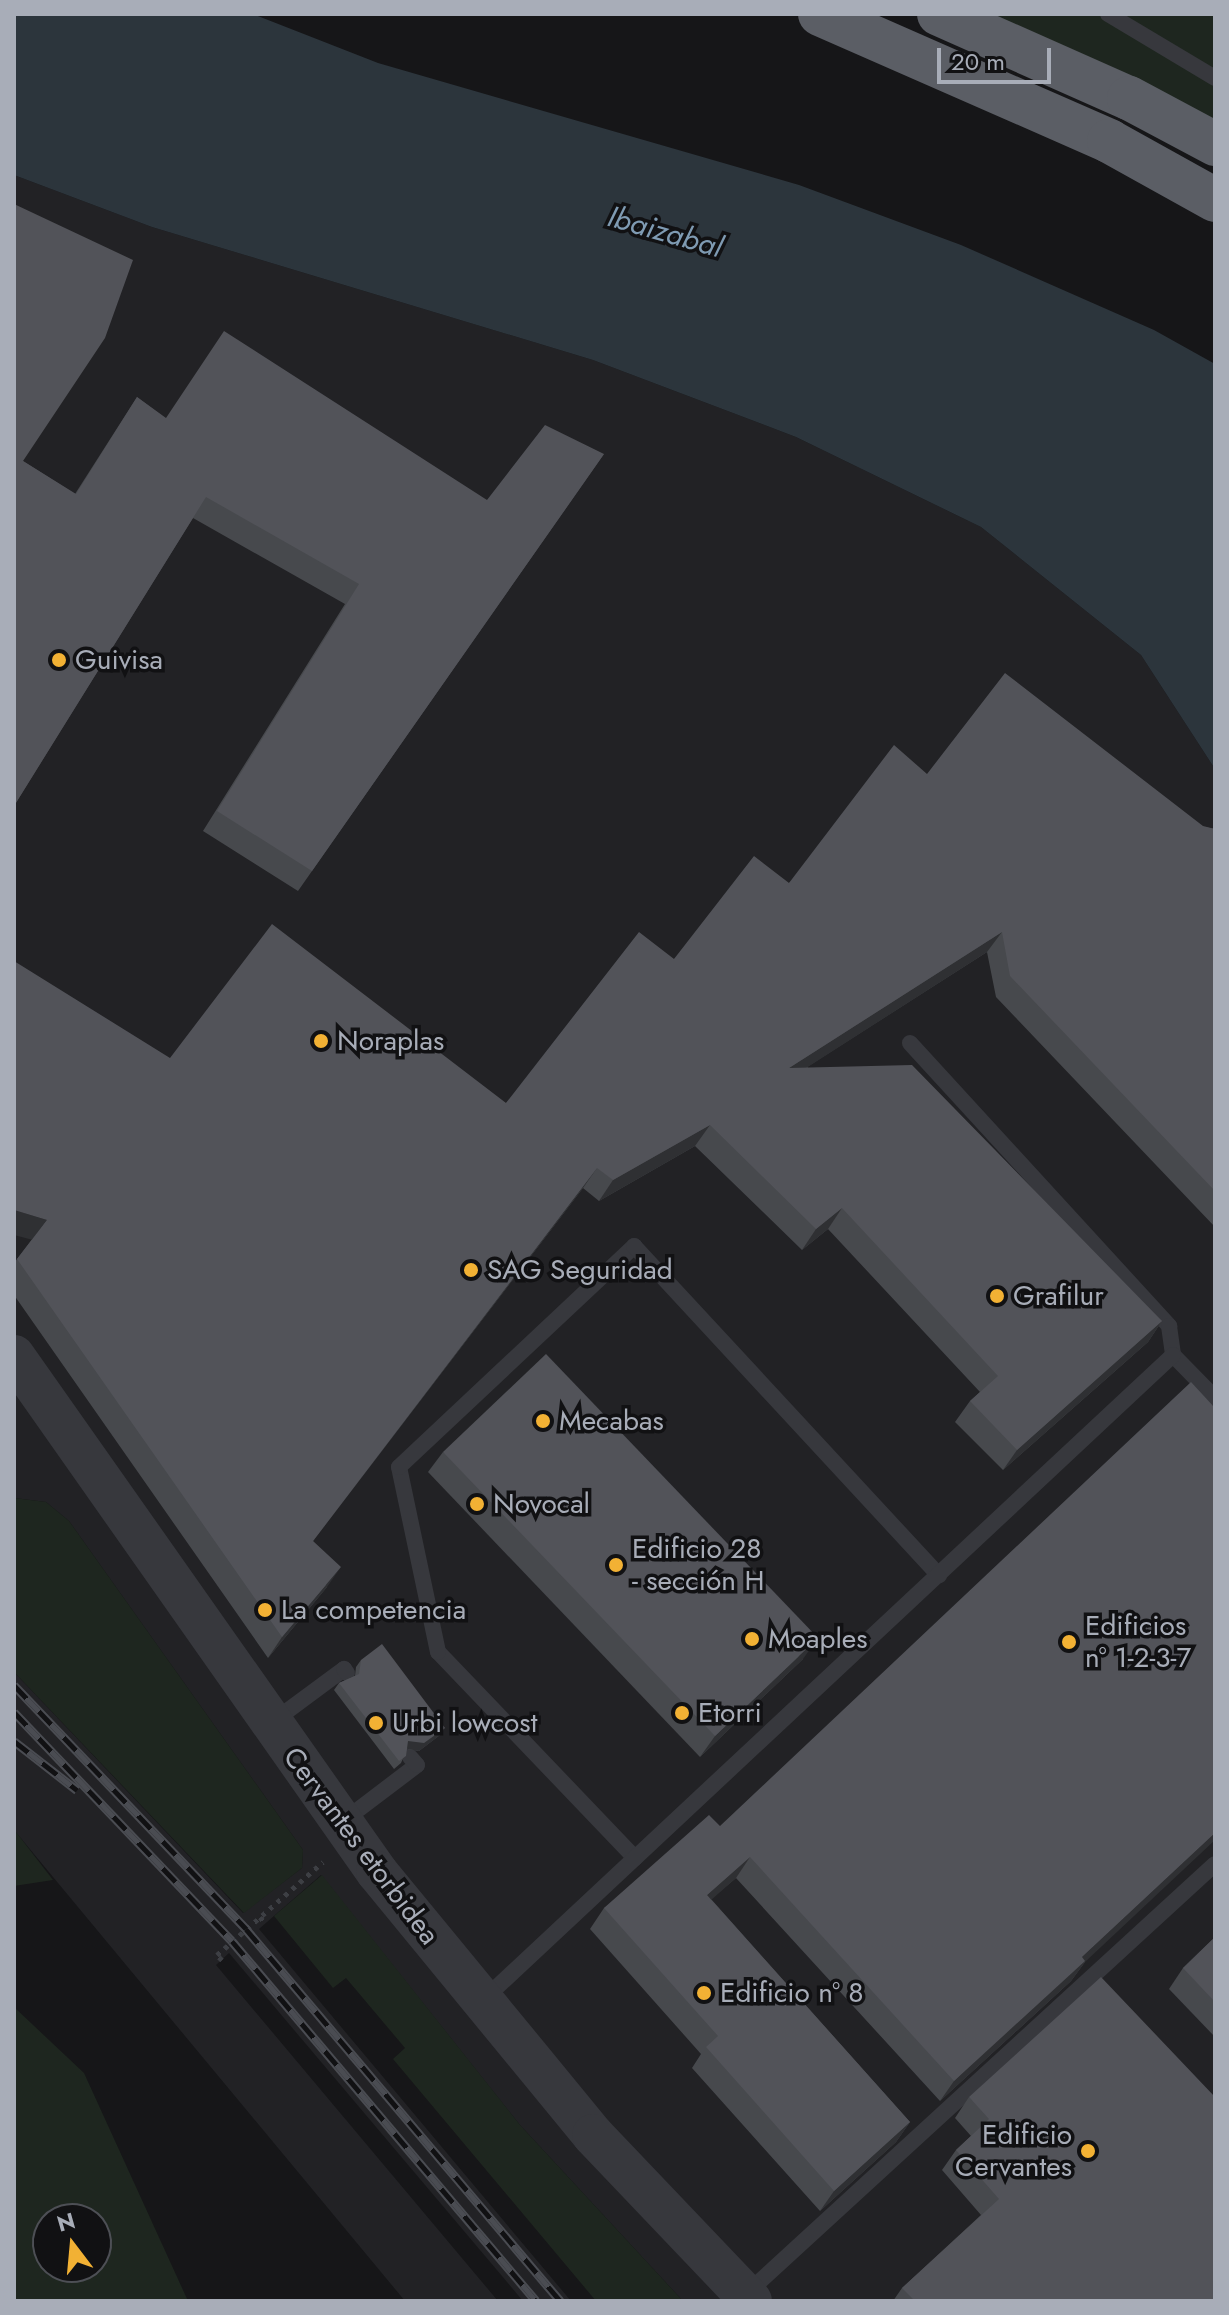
<!DOCTYPE html>
<html>
<head>
<meta charset="utf-8">
<style>
	body { margin:0 }
	#map { position:relative; width:1229px; height:2315px; overflow:hidden; background:#161618; font-family:Jost,sans-serif }
	div>[style] { position:absolute }
	[style*='--x'] { left:calc(var(--x)*1px); top:calc(var(--y)*1px); width:calc(var(--w)*1px); rotate:calc(var(--a)*1deg) }
	.built>* { inset:0; background:#222225 }
	.green>* { inset:0; background:#1e261f }
	.water>* { inset:0; background:#2c353c }
	.path>* { height:5px; margin-top:-2.5px; transform-origin:0; background:repeating-linear-gradient(90deg,#3d3f44 0 4px,transparent 0 10px) }
	.service>* { height:16px; margin:-8px; padding:0 8px; transform-origin:8px; border-radius:8px; background:#37383d }
	.tertiary>* { height:42px; margin:-21px; padding:0 21px; transform-origin:21px; border-radius:21px; background:#37383d }
	.trunk>* { height:44px; margin:-22px; padding:0 22px; transform-origin:22px; border-radius:22px; background:#5b5e65 }
	.rail>* { height:9px; margin-top:-4.5px; transform-origin:0; background:repeating-linear-gradient(90deg,#111113 0 18px,#4a4c52 0 36px); box-sizing:border-box; border-block:2px solid #4a4c52 }
	.wall>* { inset:0; background:#47494d }
	.shaded-wall>* { inset:0; background:#2f3033 }
	.building>* { inset:0; background:#525359 }
	.dots>* { width:22px; height:22px; translate:-50% -50%; box-sizing:border-box; border:4px solid #111113; border-radius:50% }
	span { translate:-50% -50%; white-space:nowrap; text-align:center; line-height:1.15; -webkit-text-stroke:7px #111113; paint-order:stroke }
	.poi-label { font-size:28px; color:#a8adb8 }
	.left { translate:0 -50%; text-align:left }
	.right { translate:-100% -50%; text-align:right }
	.street-label { font-size:28px; color:#a8adb8 }
	.water-label { font-size:30px; color:#7f9bb3; font-style:italic }
	.frame { position:absolute; inset:0; border:16px solid #a8adb8; pointer-events:none }
	.north { position:absolute; left:32px; top:2203px; width:80px; height:80px; box-sizing:border-box; background:#111113; border:2px solid #4d4f55; border-radius:50%; rotate:344deg; font-size:22px; font-weight:700; line-height:32px; text-align:center; color:#a8adb8 }
	.north::after { content:''; display:block; margin:auto; width:28px; height:36px; background:#f2b134; clip-path:polygon(50% 0,100% 100%,50% 72%,0 100%) }
	.scale { position:absolute; left:937px; top:48px; width:114px; height:36px; box-sizing:border-box; border:4px solid #a8adb8; border-top:0; padding-left:10px; font-size:24px; line-height:28px; white-space:nowrap; color:#a8adb8; -webkit-text-stroke:6px #111113; paint-order:stroke }
</style>
</head>
<body>
<div id="map">
	<div class="built">
		<div style="clip-path:polygon(14px 175px,152px 227px,593px 360px,796px 437px,981px 527px,1141px 655px,1215px 769px,1215px 2301px,683px 2301px,520px 2125px,321px 1875px,259px 1929px,571px 2301px,523px 2301px,229px 1953px,216px 1965px,498px 2301px,405px 2301px,14px 1830px,14px 1672px,243px 1913px,302px 1868px,303px 1850px,69px 1521px,46px 1502px,14px 1498px)"></div>
	</div>
	<div class="green">
		<div style="clip-path:polygon(981px 14px,1215px 14px,1215px 125px)"></div>
		<div style="clip-path:polygon(14px 1498px,46px 1502px,69px 1521px,303px 1850px,302px 1868px,244px 1913px,14px 1672px)"></div>
		<div style="clip-path:polygon(14px 1830px,16px 1832px,53px 1880px,14px 1886px)"></div>
		<div style="clip-path:polygon(322px 1875px,520px 2125px,683px 2301px,596px 2301px,393px 2059px,405px 2048px,346px 1978px,333px 1988px,274px 1916px)"></div>
		<div style="clip-path:polygon(evenodd,14px 2007px,84px 2073px,188px 2301px,14px 2301px,14px 2007px,96px 2219px,96px 2267px,48px 2267px,48px 2219px,96px 2219px)"></div>
	</div>
	<div class="water">
		<div style="clip-path:polygon(14px 14px,253px 14px,378px 63px,799px 185px,961px 245px,1154px 330px,1215px 364px,1215px 769px,1141px 655px,981px 527px,796px 437px,593px 360px,152px 227px,14px 175px)"></div>
	</div>
	<div class="path">
		<div style="--x:260;--y:1917;--w:8;--a:50"></div>
		<div style="--x:222;--y:1960;--w:7;--a:-135"></div>
		<div style="--x:217;--y:1955;--w:141;--a:-41.3"></div>
	</div>
	<div class="service">
		<div style="--x:1108;--y:14;--w:125;--a:30.9"></div>
		<div style="--x:910;--y:1043;--w:384;--a:47.5"></div>
		<div style="--x:1169;--y:1326;--w:29;--a:82"></div>
		<div style="--x:1173;--y:1355;--w:60;--a:45.7"></div>
		<div style="--x:271;--y:1723;--w:91;--a:-36.5"></div>
		<div style="--x:344;--y:1669;--w:5;--a:53"></div>
		<div style="--x:342;--y:1822;--w:94;--a:-37.2"></div>
		<div style="--x:417;--y:1765;--w:11;--a:-131"></div>
		<div style="--x:635;--y:1858;--w:285;--a:-133.7"></div>
		<div style="--x:438;--y:1652;--w:189;--a:-101.9"></div>
		<div style="--x:399;--y:1467;--w:323;--a:-43.2"></div>
		<div style="--x:634;--y:1246;--w:449;--a:47.2"></div>
		<div style="--x:482;--y:2001;--w:946;--a:-43.07"></div>
		<div style="--x:746;--y:2294;--w:636;--a:-42.52"></div>
	</div>
	<div class="tertiary">
		<div style="--x:14;--y:1356;--w:631;--a:54.87"></div>
		<div style="--x:377;--y:1872;--w:340;--a:50.6"></div>
		<div style="--x:593;--y:2135;--w:229;--a:46.4"></div>
	</div>
	<div class="trunk">
		<div style="--x:820;--y:14;--w:316;--a:23.7"></div>
		<div style="--x:1109;--y:141;--w:121;--a:29.1"></div>
		<div style="--x:939;--y:14;--w:208;--a:23.9"></div>
		<div style="--x:1129;--y:98;--w:98;--a:28.1"></div>
	</div>
	<div class="rail">
		<div style="--x:14;--y:1685;--w:337;--a:46.4"></div>
		<div style="--x:246;--y:1929;--w:487;--a:49.8"></div>
		<div style="--x:14;--y:1712;--w:316;--a:46.4"></div>
		<div style="--x:232;--y:1941;--w:471;--a:49.8"></div>
		<div style="--x:14;--y:1741;--w:80;--a:37.9"></div>
	</div>
	<div class="wall">
		<div style="clip-path:polygon(137px 397px,165px 418px,487px 500px,604px 454px,298px 891px,203px 831px,345px 604px,193px 518px,14px 806px,23px 461px,75px 494px)"></div>
		<div style="clip-path:polygon(927px 774px,1215px 829px,1215px 1227px,996px 997px,987px 952px,807px 1067px,1162px 1321px,1148px 1342px,1003px 1470px,955px 1422px,970px 1401px,980px 1392px,828px 1229px,802px 1250px,695px 1146px,599px 1201px,583px 1188px,313px 1541px,327px 1587px,268px 1658px,14px 1295px,14px 1263px,170px 1058px,506px 1103px,674px 959px,789px 883px)"></div>
		<div style="clip-path:polygon(443px 1452px,803px 1659px,700px 1757px,428px 1472px)"></div>
		<div style="clip-path:polygon(361px 1660px,440px 1735px,419px 1751px,407px 1749px,401px 1763px,394px 1769px,334px 1690px,339px 1683px,355px 1676px,356px 1667px)"></div>
		<div style="clip-path:polygon(720px 1826px,1085px 1962px,1071px 1981px,940px 2101px,736px 1878px,711px 1899px,910px 2122px,896px 2142px,820px 2211px,692px 2068px,701px 2054px,590px 1929px,604px 1908px)"></div>
		<div style="clip-path:polygon(1215px 1937px,1215px 2037px,1169px 1989px,1183px 1968px)"></div>
		<div style="clip-path:polygon(969px 2097px,1215px 2301px,893px 2301px,902px 2288px,981px 2215px,942px 2170px,956px 2150px,971px 2136px,955px 2118px)"></div>
	</div>
	<div class="shaded-wall">
		<div style="clip-path:polygon(1002px 932px,987px 952px,775px 1088px,789px 1068px)"></div>
		<div style="clip-path:polygon(710px 1125px,695px 1146px,599px 1201px,613px 1180px)"></div>
		<div style="clip-path:polygon(597px 1168px,583px 1188px,298px 1561px,313px 1541px)"></div>
		<div style="clip-path:polygon(842px 1208px,828px 1229px,802px 1250px,816px 1229px)"></div>
		<div style="clip-path:polygon(14px 1210px,47px 1220px,33px 1240px,14px 1235px)"></div>
		<div style="clip-path:polygon(1162px 1321px,1148px 1342px,1003px 1470px,1017px 1450px)"></div>
		<div style="clip-path:polygon(341px 1567px,327px 1587px,268px 1658px,282px 1637px)"></div>
		<div style="clip-path:polygon(818px 1638px,803px 1659px,700px 1757px,715px 1736px)"></div>
		<div style="clip-path:polygon(445px 1728px,440px 1735px,419px 1751px,403px 1748px,408px 1741px)"></div>
		<div style="clip-path:polygon(1215px 1833px,1215px 1840px,1085px 1962px,1071px 1981px,940px 2101px,954px 2081px,1082px 1957px)"></div>
		<div style="clip-path:polygon(750px 1857px,736px 1878px,693px 1916px,707px 1895px)"></div>
		<div style="clip-path:polygon(910px 2122px,896px 2142px,820px 2211px,834px 2191px)"></div>
	</div>
	<div class="building">
		<div style="clip-path:polygon(14px 204px,133px 260px,105px 338px,23px 461px,76px 494px,137px 397px,166px 418px,224px 331px,487px 500px,545px 425px,604px 454px,312px 871px,217px 811px,359px 584px,206px 497px,14px 806px)"></div>
		<div style="clip-path:polygon(1005px 673px,1203px 826px,1215px 829px,1215px 1191px,1010px 976px,1002px 932px,789px 1068px,912px 1065px,1162px 1321px,1017px 1450px,970px 1401px,998px 1376px,842px 1208px,816px 1229px,710px 1125px,613px 1180px,597px 1168px,313px 1541px,341px 1567px,282px 1637px,17px 1259px,47px 1220px,14px 1210px,14px 961px,170px 1058px,272px 924px,506px 1103px,639px 932px,674px 959px,754px 856px,789px 883px,894px 745px,927px 774px)"></div>
		<div style="clip-path:polygon(546px 1354px,818px 1638px,715px 1736px,443px 1452px)"></div>
		<div style="clip-path:polygon(1191px 1382px,1215px 1408px,1215px 1833px,1082px 1957px,1085px 1961px,954px 2081px,750px 1857px,707px 1895px,910px 2122px,834px 2191px,706px 2047px,718px 2036px,604px 1908px,709px 1815px,720px 1826px)"></div>
		<div style="clip-path:polygon(382px 1644px,445px 1728px,424px 1743px,408px 1741px,406px 1756px,399px 1761px,339px 1683px,359px 1674px,361px 1660px)"></div>
		<div style="clip-path:polygon(1215px 1937px,1215px 2002px,1183px 1968px)"></div>
		<div style="clip-path:polygon(1101px 1977px,1215px 2097px,1215px 2301px,915px 2301px,902px 2288px,999px 2199px,956px 2150px,989px 2119px,969px 2097px)"></div>
	</div>
	<div class="dots">
		<div style="left:59px;top:660px;background:#f2b134"></div>
		<div style="left:321px;top:1041px;background:#f2b134"></div>
		<div style="left:471px;top:1270px;background:#f2b134"></div>
		<div style="left:997px;top:1296px;background:#f2b134"></div>
		<div style="left:543px;top:1421px;background:#f2b134"></div>
		<div style="left:477px;top:1504px;background:#f2b134"></div>
		<div style="left:616px;top:1565px;background:#f2b134"></div>
		<div style="left:265px;top:1610px;background:#f2b134"></div>
		<div style="left:752px;top:1639px;background:#f2b134"></div>
		<div style="left:1069px;top:1642px;background:#f2b134"></div>
		<div style="left:682px;top:1713px;background:#f2b134"></div>
		<div style="left:376px;top:1723px;background:#f2b134"></div>
		<div style="left:704px;top:1993px;background:#f2b134"></div>
		<div style="left:1088px;top:2151px;background:#f2b134"></div>
	</div>
	<div class="poi-label">
		<span class="left" style="left:75px;top:660px">Guivisa</span>
		<span class="left" style="left:337px;top:1041px">Noraplas</span>
		<span class="left" style="left:487px;top:1270px">SAG Seguridad</span>
		<span class="left" style="left:1013px;top:1296px">Grafilur</span>
		<span class="left" style="left:559px;top:1421px">Mecabas</span>
		<span class="left" style="left:493px;top:1504px">Novocal</span>
		<span class="left" style="left:632px;top:1565px">Edificio 28<br>- sección H</span>
		<span class="left" style="left:281px;top:1610px">La competencia</span>
		<span class="left" style="left:1085px;top:1642px">Edificios<br>nº 1-2-3-7</span>
		<span class="left" style="left:768px;top:1639px">Moaples</span>
		<span class="left" style="left:698px;top:1713px">Etorri</span>
		<span class="left" style="left:392px;top:1723px">Urbi lowcost</span>
		<span class="left" style="left:720px;top:1993px">Edificio nº 8</span>
		<span class="right" style="left:1072px;top:2151px">Edificio<br>Cervantes</span>
	</div>
	<div class="street-label">
		<span style="left:361px;top:1846px;rotate:53deg">Cervantes etorbidea</span>
	</div>
	<div class="water-label">
		<span style="left:665px;top:232px;rotate:16deg">Ibaizabal</span>
	</div>
	<div class="frame"></div>
	<div class="north">N</div>
	<div class="scale">20 m</div>
</div>
</body>
</html>
